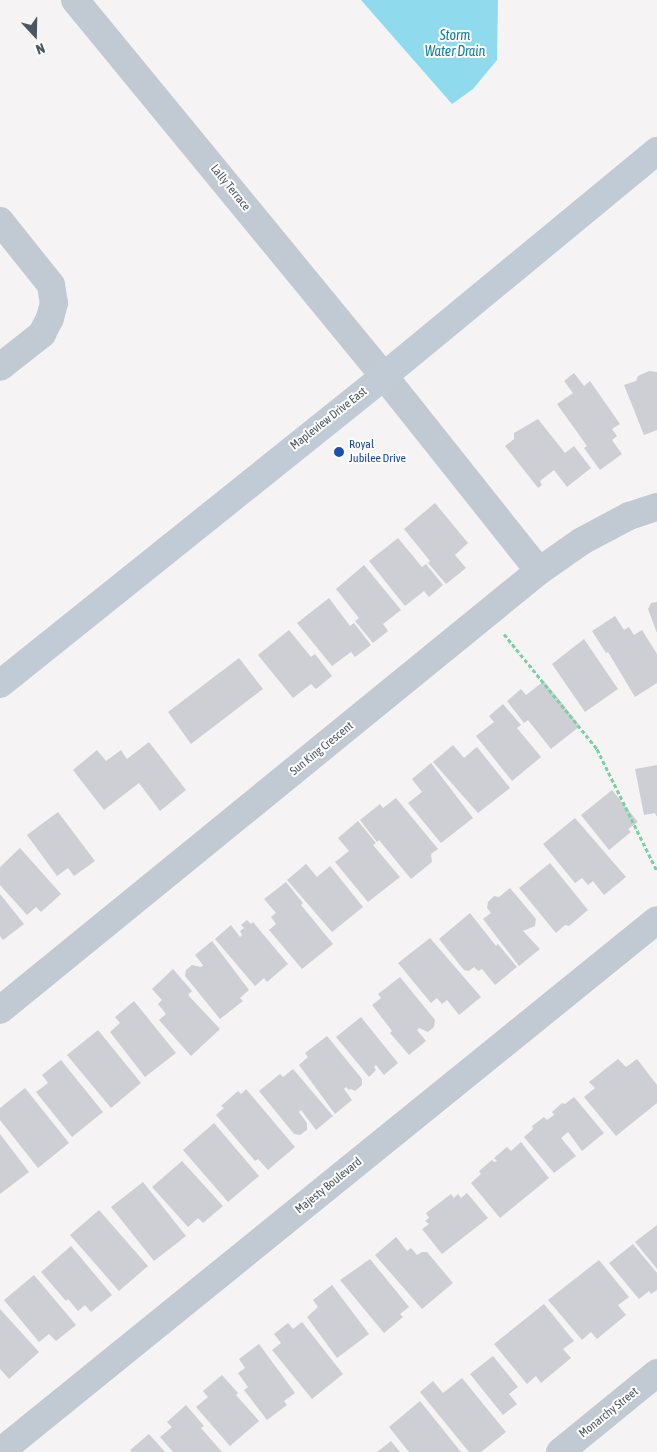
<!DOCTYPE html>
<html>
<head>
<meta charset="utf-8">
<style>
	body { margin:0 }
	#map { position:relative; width:657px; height:1452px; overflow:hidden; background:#f5f3f3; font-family:"Asap Condensed",sans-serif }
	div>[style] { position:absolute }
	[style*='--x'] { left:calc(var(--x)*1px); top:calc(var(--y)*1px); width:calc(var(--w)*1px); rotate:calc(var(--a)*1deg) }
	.water>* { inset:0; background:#90daee }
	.building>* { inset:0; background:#cdcfd5 }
	.path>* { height:3px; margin-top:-1.5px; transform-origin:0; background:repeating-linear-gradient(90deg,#7ad0a6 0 4px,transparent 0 6.5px) }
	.minor>* { height:28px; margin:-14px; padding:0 14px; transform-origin:14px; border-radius:14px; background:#c1cad2 }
	.secondary>* { height:28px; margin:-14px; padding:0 14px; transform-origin:14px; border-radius:14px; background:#c1cbd6 }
	.dots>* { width:14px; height:14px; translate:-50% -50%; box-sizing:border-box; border:2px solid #fff; border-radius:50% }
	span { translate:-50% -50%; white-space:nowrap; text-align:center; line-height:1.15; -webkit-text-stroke:4px #fff; paint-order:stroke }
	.street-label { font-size:12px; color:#4a5661 }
	.transit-label { font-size:12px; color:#164399 }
	.left { translate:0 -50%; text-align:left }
	.water-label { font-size:14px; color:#0c7c9b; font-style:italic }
	.north { position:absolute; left:10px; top:10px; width:50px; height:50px; -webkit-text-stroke:4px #fff; paint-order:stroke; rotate:159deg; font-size:14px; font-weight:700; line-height:20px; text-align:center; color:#4a5661 }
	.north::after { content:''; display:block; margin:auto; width:18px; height:22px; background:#4a5661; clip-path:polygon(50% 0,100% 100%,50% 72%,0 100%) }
</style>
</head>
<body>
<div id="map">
	<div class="water">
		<div style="clip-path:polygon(361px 0,498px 0,497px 60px,473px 89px,452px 104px)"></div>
	</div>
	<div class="building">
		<div style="clip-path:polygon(649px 371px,657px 372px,657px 430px,644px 435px,624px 385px,636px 381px,638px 376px)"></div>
		<div style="clip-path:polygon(574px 373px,584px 386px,590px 381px,620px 424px,612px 429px,617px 436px,612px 440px,622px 454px,600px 470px,584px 448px,587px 446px,557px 404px,573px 393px,564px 381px)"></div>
		<div style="clip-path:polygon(538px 419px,565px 453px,574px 446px,591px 468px,567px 487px,554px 470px,540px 481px,542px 485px,538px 488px,505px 446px,514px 439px,514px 433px)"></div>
		<div style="clip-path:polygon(435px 503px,468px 543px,455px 555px,466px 568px,446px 584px,428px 563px,430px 561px,404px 529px)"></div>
		<div style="clip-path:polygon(398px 538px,422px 567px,426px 564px,443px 585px,429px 597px,424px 591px,405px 606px,369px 561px)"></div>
		<div style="clip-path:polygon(364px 565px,401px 610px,383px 624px,388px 631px,373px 643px,355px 621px,359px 618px,336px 589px)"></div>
		<div style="clip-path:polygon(329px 598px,350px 626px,354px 623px,371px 645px,355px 657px,351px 652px,332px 666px,297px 623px)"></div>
		<div style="clip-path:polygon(657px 602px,657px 633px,648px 609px,651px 603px)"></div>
		<div style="clip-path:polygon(615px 616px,624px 630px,629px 627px,634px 635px,642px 630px,657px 654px,657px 683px,635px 697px,608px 652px,606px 653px,592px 631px)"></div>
		<div style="clip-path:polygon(289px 630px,311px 657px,315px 654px,332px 676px,316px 689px,311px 684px,293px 698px,258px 655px)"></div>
		<div style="clip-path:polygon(584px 639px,618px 689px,585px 712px,552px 664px)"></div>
		<div style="clip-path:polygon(239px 658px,263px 689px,191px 744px,168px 712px)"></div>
		<div style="clip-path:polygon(544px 681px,580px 726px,551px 749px,528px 720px,524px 723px,507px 701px,521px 689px,526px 695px)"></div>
		<div style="clip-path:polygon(503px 704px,521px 725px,517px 728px,541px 757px,512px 781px,476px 736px,494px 722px,489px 716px)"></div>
		<div style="clip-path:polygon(149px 742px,186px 790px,160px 811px,139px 783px,104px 810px,73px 770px,97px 750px,106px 761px,121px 750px,127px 759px)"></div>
		<div style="clip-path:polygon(453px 745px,464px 758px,477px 747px,510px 788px,478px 813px,433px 762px)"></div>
		<div style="clip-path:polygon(431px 763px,473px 818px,441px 843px,408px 803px,422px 792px,412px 779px)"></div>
		<div style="clip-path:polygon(657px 765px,657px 817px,655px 813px,644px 815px,635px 769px)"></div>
		<div style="clip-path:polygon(612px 790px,638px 822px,628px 829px,631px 832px,609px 850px,581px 815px)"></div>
		<div style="clip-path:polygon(396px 798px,438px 849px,431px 854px,432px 862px,411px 879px,379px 840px,377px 842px,360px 820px,380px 804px,383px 808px)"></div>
		<div style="clip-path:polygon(58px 812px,95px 861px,74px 876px,68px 868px,57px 876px,27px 835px)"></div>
		<div style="clip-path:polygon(575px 818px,626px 877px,604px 895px,593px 881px,588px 885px,582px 878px,575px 883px,543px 844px)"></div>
		<div style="clip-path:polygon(358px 821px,376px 843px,373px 845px,400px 877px,368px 902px,335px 862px,349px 851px,338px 838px)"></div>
		<div style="clip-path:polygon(20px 848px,61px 894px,41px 912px,36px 907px,27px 915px,0 885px,0 867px)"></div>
		<div style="clip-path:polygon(550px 863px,588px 910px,569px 926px,565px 925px,556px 933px,519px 888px)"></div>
		<div style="clip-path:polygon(306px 864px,317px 877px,330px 866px,363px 907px,332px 932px,287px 880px)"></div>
		<div style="clip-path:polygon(286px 882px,303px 903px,301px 905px,333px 944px,302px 969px,269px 930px,276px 924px,271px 917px,276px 913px,264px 899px)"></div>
		<div style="clip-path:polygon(510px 888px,536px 919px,535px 926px,523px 931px,540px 949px,519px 966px,483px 919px,491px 913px,487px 908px,488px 902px,494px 896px,499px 897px)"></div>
		<div style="clip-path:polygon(0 894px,24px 924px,3px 940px,0 936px)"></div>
		<div style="clip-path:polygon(470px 913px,496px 946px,498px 944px,517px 967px,495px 985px,482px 969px,478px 971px,474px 967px,469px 971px,464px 970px,439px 939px)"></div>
		<div style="clip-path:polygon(247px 920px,251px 924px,253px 922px,288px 964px,267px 982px,264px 978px,255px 986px,215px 939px,231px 925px,240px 937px,242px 935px,240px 931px,244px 928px,241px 925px)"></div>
		<div style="clip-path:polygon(430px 938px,481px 997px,459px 1015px,447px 1000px,442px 1004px,437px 998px,431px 1003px,398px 963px)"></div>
		<div style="clip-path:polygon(212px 941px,249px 990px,240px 998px,243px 1001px,220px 1019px,185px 976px,186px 970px,192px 965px,201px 967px,203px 965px,195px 955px)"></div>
		<div style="clip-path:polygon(173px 969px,192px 991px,188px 995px,220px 1029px,191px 1056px,159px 1020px,166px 1014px,158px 1004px,162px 1000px,152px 989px)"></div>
		<div style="clip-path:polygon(400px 977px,435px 1020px,434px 1027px,428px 1032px,419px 1028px,417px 1030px,426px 1041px,409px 1055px,390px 1033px,392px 1031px,372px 1005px,381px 998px,378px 994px)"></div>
		<div style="clip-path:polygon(134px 1001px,176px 1053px,145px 1077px,110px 1032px,120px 1023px,115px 1017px)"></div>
		<div style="clip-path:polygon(361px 1017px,398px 1063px,384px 1075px,376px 1065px,374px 1067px,376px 1070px,369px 1077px,336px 1037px)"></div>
		<div style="clip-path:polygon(98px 1030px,141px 1083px,111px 1108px,67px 1055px)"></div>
		<div style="clip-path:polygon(327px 1036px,362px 1079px,362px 1085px,355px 1091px,351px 1089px,349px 1090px,346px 1087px,344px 1089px,352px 1100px,335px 1114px,299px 1065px,308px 1057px,305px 1053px)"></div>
		<div style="clip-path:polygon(618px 1059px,626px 1067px,637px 1059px,657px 1085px,657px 1103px,616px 1136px,584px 1097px,595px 1088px,589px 1082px)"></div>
		<div style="clip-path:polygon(61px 1060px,103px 1112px,72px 1137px,36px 1092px,48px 1083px,42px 1075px)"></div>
		<div style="clip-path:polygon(293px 1069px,333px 1116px,316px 1130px,301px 1110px,299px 1112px,307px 1123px,307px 1130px,300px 1135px,294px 1134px,259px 1091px,280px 1074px,283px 1077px)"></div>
		<div style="clip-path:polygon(25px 1088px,69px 1143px,38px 1168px,0 1120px,0 1108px)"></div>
		<div style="clip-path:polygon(246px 1089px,295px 1147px,268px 1170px,258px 1159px,255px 1161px,216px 1115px,224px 1108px,221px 1106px,238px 1091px,241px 1094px)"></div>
		<div style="clip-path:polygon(574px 1097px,604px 1133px,582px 1151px,568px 1132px,561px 1138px,576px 1156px,554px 1173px,524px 1137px,533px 1129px,532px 1126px,544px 1117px,547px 1120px,554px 1115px,552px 1112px,562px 1103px,565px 1104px)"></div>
		<div style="clip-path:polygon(214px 1123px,259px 1176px,228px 1202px,183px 1150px)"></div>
		<div style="clip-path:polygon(0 1134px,29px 1172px,0 1194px)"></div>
		<div style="clip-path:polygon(521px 1142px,549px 1178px,500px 1218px,471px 1183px,481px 1174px,479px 1171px,492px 1160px,494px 1162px,497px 1161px,494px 1158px,507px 1147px,511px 1151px)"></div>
		<div style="clip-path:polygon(182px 1161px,223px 1206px,203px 1223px,198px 1218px,188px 1227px,152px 1187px)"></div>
		<div style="clip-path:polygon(143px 1182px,186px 1236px,154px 1261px,111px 1207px)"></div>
		<div style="clip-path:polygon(467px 1193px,488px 1218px,442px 1254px,422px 1229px,429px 1224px,425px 1221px,429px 1218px,426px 1213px,451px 1194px,454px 1198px,458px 1194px,461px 1198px)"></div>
		<div style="clip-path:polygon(99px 1210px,148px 1266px,119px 1291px,70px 1235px)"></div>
		<div style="clip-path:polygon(657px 1225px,657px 1269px,635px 1242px)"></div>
		<div style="clip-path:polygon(396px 1237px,407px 1251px,411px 1248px,417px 1255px,422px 1252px,427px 1252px,453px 1283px,422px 1309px,375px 1255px)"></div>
		<div style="clip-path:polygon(633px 1244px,657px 1273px,657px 1290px,651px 1294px,649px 1291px,639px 1299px,609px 1263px)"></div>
		<div style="clip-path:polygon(71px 1246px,112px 1295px,91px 1312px,85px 1305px,78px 1311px,68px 1299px,66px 1301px,41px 1272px)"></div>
		<div style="clip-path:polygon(370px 1259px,409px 1307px,400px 1314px,403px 1317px,384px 1333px,340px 1280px)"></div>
		<div style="clip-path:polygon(599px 1260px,629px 1297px,618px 1305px,626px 1315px,597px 1339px,591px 1332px,582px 1340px,548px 1300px)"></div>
		<div style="clip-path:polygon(34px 1275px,76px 1325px,56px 1341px,49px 1334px,39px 1342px,4px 1300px)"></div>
		<div style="clip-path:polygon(332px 1285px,369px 1334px,337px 1358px,307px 1317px,318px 1307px,313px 1300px)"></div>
		<div style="clip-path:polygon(544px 1304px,574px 1341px,563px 1349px,571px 1358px,541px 1383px,536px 1376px,527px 1384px,494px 1344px)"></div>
		<div style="clip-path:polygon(0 1309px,39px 1352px,9px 1379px,0 1369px)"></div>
		<div style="clip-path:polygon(302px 1322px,343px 1374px,312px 1399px,272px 1350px,281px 1343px,274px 1334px,288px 1323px,293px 1329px)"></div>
		<div style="clip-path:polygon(259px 1344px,295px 1393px,284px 1401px,287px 1405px,267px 1420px,244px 1390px,248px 1387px,238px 1373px,245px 1368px,239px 1359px)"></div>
		<div style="clip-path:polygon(493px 1356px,518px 1387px,509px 1394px,517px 1404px,503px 1415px,470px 1374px)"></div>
		<div style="clip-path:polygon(222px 1375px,238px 1393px,236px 1395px,259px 1421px,230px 1446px,196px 1407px,208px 1397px,203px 1391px)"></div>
		<div style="clip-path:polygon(462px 1378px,506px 1432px,481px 1452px,469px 1452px,420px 1392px,433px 1381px,443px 1393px)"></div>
		<div style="clip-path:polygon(420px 1401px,461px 1452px,409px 1452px,389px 1427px)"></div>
		<div style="clip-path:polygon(186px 1405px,204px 1426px,201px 1428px,222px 1452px,173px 1452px,160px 1437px,172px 1427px,167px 1422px)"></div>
		<div style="clip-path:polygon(149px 1434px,165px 1452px,132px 1452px,130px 1450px)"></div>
		<div style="clip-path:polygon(391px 1441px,400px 1452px,377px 1452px)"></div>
	</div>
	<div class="path">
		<div style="--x:504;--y:634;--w:148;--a:51"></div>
		<div style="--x:597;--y:749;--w:136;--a:63.8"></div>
	</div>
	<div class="minor">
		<div style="--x:75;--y:0;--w:487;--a:50.6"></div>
		<div style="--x:384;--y:376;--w:249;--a:51.5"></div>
		<div style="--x:0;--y:221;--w:82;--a:51.4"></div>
		<div style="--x:51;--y:285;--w:18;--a:81"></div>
		<div style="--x:54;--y:303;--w:16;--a:105"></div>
		<div style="--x:50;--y:318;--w:18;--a:117"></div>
		<div style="--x:42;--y:334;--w:53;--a:141.8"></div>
		<div style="--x:0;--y:1010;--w:695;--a:-39.16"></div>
		<div style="--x:539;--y:571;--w:52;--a:-34.9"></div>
		<div style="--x:582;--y:541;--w:53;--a:-28"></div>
		<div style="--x:629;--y:516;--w:29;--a:-18"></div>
		<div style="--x:0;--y:1452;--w:845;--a:-39"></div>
		<div style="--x:560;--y:1452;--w:125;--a:-39.2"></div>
	</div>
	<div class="secondary">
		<div style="--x:0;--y:684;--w:492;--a:-38.7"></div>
		<div style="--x:384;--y:376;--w:354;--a:-39.5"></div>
	</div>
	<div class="dots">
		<div style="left:339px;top:452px;background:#1a4fb4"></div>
	</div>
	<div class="street-label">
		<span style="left:230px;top:188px;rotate:51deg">Lally Terrace</span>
		<span style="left:329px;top:419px;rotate:-38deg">Mapleview Drive East</span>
		<span style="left:322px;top:749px;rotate:-39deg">Sun King Crescent</span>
		<span style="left:329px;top:1186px;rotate:-39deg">Majesty Boulevard</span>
		<span style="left:609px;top:1413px;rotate:-39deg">Monarchy Street</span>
	</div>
	<div class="transit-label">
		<span class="left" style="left:349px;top:452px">Royal<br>Jubilee Drive</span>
	</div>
	<div class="water-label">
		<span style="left:455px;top:43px">Storm<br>Water Drain</span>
	</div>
	<div class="north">N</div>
</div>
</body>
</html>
